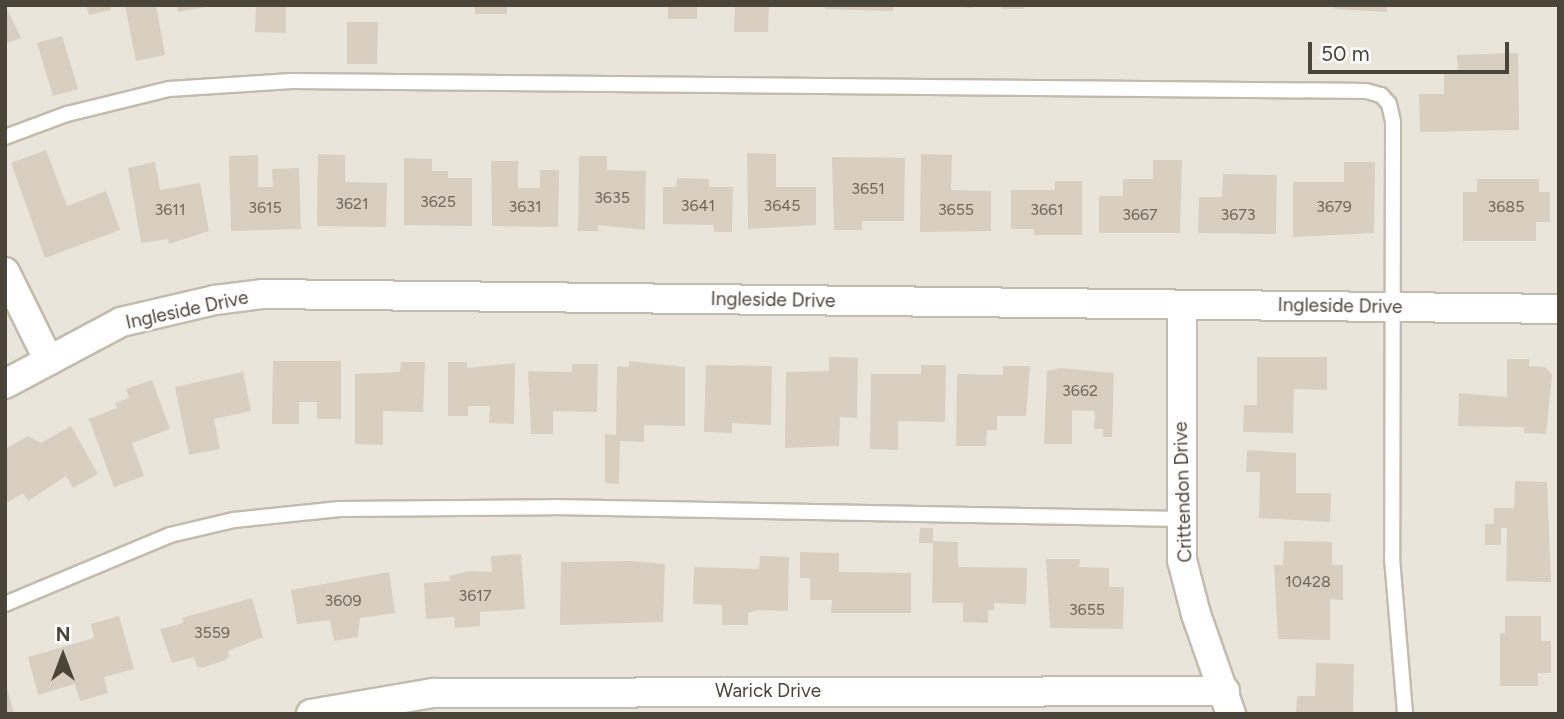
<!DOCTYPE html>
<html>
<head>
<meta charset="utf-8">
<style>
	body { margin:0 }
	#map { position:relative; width:1564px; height:719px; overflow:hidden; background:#f6f3ec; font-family:Figtree,sans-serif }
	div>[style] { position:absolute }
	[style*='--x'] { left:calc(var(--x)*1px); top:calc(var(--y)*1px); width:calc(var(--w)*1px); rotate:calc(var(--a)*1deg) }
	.residential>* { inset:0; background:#eae5da }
	.building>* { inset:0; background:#d8cfc1 }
	.roads { filter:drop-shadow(2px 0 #c2bbae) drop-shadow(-2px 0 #c2bbae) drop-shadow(0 2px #c2bbae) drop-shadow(0 -2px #c2bbae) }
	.lane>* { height:14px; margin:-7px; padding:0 7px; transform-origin:7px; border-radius:7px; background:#fff }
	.street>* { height:28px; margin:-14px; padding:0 14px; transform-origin:14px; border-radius:14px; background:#fff }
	span { translate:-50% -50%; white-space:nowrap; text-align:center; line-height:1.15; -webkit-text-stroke:5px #fff; paint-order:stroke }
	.number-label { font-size:16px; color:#6e675b }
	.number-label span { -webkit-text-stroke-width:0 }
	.street-label { font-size:19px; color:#4b4439 }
	.frame { position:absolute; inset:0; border:7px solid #4b4439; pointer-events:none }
	.north { position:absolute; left:28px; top:621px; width:70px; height:70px; -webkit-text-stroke:5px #fff; paint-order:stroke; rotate:0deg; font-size:19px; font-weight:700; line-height:28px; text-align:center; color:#4b4439 }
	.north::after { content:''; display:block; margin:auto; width:24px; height:32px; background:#4b4439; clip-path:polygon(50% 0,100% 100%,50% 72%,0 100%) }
	.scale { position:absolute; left:1308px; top:42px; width:201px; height:32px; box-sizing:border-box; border:4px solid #4b4439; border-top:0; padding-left:9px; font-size:21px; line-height:24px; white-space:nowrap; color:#4b4439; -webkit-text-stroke:5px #fff; paint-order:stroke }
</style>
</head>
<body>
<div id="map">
	<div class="residential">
		<div style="clip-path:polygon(5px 5px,1559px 5px,1559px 714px,5px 714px)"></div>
	</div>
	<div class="building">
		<div style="clip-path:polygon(5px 5px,21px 38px,5px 44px)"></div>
		<div style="clip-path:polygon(86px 5px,110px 5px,111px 10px,89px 15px)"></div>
		<div style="clip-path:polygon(125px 5px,156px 5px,165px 55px,136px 61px)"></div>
		<div style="clip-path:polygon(177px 5px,205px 5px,205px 7px,178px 12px)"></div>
		<div style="clip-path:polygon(256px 5px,286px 5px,286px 33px,255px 32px)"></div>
		<div style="clip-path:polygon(475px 5px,507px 5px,507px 14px,475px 14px)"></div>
		<div style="clip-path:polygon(668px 5px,697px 5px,697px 19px,668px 19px)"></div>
		<div style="clip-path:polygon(735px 5px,769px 5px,768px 32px,734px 32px)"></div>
		<div style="clip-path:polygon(825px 5px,893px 5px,893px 11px,825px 9px)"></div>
		<div style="clip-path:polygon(936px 5px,973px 5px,973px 8px)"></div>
		<div style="clip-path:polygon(1002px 5px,1024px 5px,1024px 9px,1002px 9px)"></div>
		<div style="clip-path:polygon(1334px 5px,1387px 5px,1387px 12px,1334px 9px)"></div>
		<div style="clip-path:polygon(347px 22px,378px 22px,377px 64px,347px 64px)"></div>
		<div style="clip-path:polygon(62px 36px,78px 89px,53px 96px,37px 43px)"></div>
		<div style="clip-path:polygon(1518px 53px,1519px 130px,1420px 132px,1419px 94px,1444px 94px,1444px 73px,1458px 72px,1457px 55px)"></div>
		<div style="clip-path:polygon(46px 150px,67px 206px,106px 191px,120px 230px,45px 258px,11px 163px)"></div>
		<div style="clip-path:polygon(747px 153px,776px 154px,776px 187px,816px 187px,816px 225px,748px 229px)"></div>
		<div style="clip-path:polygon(318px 154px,345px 155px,345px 182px,387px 183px,386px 227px,317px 226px)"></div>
		<div style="clip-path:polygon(921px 154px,952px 155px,951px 190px,991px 191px,991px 231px,920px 232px)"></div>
		<div style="clip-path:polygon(258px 155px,258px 187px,273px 187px,272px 169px,299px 168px,301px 229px,231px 231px,229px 156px)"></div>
		<div style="clip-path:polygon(579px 156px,607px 156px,607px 170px,646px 171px,645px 230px,598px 225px,598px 231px,578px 231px)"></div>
		<div style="clip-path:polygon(832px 157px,905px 158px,904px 221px,862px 221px,862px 230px,834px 230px)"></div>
		<div style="clip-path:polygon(404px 158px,432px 159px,432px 171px,448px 171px,448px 178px,472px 178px,472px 226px,404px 225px)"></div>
		<div style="clip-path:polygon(1153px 160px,1182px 160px,1180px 233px,1099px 233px,1099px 196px,1123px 196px,1123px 179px,1153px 179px)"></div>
		<div style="clip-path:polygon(491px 161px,518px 161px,518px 188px,540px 188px,540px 170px,559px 170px,558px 227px,492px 226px)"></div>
		<div style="clip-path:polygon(155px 162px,160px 190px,200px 183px,209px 231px,169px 244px,168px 239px,141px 243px,128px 168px)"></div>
		<div style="clip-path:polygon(1344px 162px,1375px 162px,1374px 233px,1293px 237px,1293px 182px,1344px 182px)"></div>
		<div style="clip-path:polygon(1223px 174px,1277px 175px,1276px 234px,1198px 233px,1199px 197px,1222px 197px)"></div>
		<div style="clip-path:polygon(677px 178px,709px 179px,709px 187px,733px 187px,732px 232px,714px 232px,714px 225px,663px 224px,663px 187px,676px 187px)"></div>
		<div style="clip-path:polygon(1477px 179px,1539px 179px,1539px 192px,1550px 192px,1550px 222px,1536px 222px,1536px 241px,1463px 241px,1463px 192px,1477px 192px)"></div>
		<div style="clip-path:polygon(1055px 181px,1082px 181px,1082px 235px,1034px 235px,1034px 229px,1011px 229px,1011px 190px,1055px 190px)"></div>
		<div style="clip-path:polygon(829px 357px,858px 358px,857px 418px,840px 417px,839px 446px,785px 448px,786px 372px,829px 371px)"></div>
		<div style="clip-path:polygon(1257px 357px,1327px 357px,1327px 390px,1294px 389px,1293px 433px,1243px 432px,1244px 405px,1257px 405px)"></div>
		<div style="clip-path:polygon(1507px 359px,1529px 359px,1529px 366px,1545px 367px,1552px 375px,1546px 434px,1524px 433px,1524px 427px,1458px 426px,1459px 393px,1507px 397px)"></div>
		<div style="clip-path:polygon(273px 361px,341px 361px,341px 419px,317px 419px,317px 402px,299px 402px,299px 424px,272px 424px)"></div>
		<div style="clip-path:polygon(629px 361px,685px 367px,685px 426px,644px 425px,644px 442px,620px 441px,619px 484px,605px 483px,605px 434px,616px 435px,617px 366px,629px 367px)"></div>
		<div style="clip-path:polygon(401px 362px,425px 362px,423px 412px,383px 411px,383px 445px,355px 444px,355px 374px,400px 372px)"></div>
		<div style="clip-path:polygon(448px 362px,467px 362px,467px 368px,515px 363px,514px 424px,489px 423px,490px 406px,468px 406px,468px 416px,448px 416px)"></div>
		<div style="clip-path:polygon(572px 364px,598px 364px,597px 412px,553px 411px,553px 434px,531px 434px,528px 371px,572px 372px)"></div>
		<div style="clip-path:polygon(706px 365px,772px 366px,771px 425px,732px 423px,732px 433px,704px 432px)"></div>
		<div style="clip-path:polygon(921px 365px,946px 365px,945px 422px,898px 421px,898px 450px,870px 449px,871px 374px,921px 374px)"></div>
		<div style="clip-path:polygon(1003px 366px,1030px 366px,1026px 416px,997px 416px,997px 430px,987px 430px,986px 446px,956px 446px,957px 374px,1003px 375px)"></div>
		<div style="clip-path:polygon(1060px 368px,1114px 373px,1112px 437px,1103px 437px,1103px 429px,1094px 429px,1095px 411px,1072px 410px,1072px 444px,1044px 444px,1047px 371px)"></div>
		<div style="clip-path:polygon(243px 372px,251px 411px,214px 419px,220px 449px,189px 455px,175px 387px)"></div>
		<div style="clip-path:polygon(152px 380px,170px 429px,132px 443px,144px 476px,114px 487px,89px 419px,117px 408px,115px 403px,129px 398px,126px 389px)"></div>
		<div style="clip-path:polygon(71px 426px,98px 474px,73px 488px,66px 476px,28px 501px,23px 493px,5px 504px,5px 449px,28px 436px,41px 443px)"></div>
		<div style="clip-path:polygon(1247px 450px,1296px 453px,1296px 493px,1331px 493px,1330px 522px,1259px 518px,1260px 472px,1246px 472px)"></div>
		<div style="clip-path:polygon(1515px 481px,1547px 482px,1551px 582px,1506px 581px,1507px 528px,1501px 528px,1501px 545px,1485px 545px,1485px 524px,1494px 524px,1494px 508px,1514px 508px)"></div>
		<div style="clip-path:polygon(920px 528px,933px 528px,933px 543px,919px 543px)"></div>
		<div style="clip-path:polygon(933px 541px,958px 542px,958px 567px,1027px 568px,1026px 604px,994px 603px,994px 610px,988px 610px,988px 623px,963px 622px,963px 603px,932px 603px)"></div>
		<div style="clip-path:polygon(1284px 541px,1332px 542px,1332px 565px,1343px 565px,1343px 600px,1330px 599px,1330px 640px,1278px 639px,1274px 565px,1283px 565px)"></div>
		<div style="clip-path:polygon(800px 552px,839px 553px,839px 572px,911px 573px,911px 613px,831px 613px,832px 600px,810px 600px,810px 578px,800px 578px)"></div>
		<div style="clip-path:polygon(521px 554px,525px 609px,480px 612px,480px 626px,455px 628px,454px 617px,426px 619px,424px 583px,450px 581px,449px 576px,469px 571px,492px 572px,491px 556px)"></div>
		<div style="clip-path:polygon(760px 556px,789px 557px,788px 611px,758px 610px,748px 613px,748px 625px,722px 625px,722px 605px,693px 604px,694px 567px,759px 569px)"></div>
		<div style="clip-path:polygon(1046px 559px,1080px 559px,1079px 567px,1109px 568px,1109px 587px,1124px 587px,1123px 629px,1050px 628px)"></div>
		<div style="clip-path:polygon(632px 561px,665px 564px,663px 622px,560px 625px,561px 562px)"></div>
		<div style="clip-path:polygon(389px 572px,395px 613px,360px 618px,358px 637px,334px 641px,330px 620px,297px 624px,291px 590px)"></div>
		<div style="clip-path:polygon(252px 598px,263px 637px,228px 651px,229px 657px,223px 661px,202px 668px,197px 667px,194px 657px,172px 663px,160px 629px,184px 623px,182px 618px)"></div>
		<div style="clip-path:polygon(119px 616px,134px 669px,104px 677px,108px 693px,80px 701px,75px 684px,38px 695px,28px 657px,94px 638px,91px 624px)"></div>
		<div style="clip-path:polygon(1505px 616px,1541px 616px,1541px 641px,1551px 641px,1551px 673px,1538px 673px,1538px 686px,1500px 686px,1500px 633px,1505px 633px)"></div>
		<div style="clip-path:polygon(1316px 663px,1354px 664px,1353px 714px,1296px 714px,1297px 696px,1315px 696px)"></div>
		<div style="clip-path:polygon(5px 683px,6px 683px,14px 714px,5px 714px)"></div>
	</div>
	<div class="roads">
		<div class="lane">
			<div style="--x:5;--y:137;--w:66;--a:-20.4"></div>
			<div style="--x:67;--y:114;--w:105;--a:-13.8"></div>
			<div style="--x:169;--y:89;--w:123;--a:-3.7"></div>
			<div style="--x:292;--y:81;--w:1074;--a:0.53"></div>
			<div style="--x:1366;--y:91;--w:16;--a:15"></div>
			<div style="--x:1381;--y:95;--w:12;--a:48"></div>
			<div style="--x:1389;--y:104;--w:18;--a:77"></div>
			<div style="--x:1393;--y:122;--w:436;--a:90.1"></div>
			<div style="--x:1392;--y:558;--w:157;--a:85.2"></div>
			<div style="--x:5;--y:604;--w:179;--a:-22.7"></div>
			<div style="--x:170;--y:535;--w:66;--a:-13.2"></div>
			<div style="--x:234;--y:520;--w:106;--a:-6"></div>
			<div style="--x:339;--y:509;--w:214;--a:-0.5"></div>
			<div style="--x:553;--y:507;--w:629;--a:1.09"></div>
		</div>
		<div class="street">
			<div style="--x:5;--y:272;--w:99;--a:63.7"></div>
			<div style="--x:1182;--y:305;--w:255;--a:90"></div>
			<div style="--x:1182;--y:560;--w:56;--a:75.5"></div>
			<div style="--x:1196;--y:614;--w:106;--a:70.7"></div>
			<div style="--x:5;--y:384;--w:132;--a:-28.1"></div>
			<div style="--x:121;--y:322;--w:97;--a:-13.2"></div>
			<div style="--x:215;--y:300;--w:47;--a:-7.3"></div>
			<div style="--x:262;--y:294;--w:1297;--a:0.66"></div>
			<div style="--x:311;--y:714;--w:124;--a:-9.8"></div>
			<div style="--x:433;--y:693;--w:792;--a:-0.14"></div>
		</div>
	</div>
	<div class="number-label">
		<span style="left:868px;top:189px">3651</span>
		<span style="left:612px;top:198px">3635</span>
		<span style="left:438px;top:202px">3625</span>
		<span style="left:352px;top:204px">3621</span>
		<span style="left:698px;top:206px">3641</span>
		<span style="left:782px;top:206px">3645</span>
		<span style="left:525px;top:207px">3631</span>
		<span style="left:1334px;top:207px">3679</span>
		<span style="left:1506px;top:207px">3685</span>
		<span style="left:265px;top:208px">3615</span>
		<span style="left:170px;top:210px">3611</span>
		<span style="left:956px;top:210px">3655</span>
		<span style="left:1047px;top:210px">3661</span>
		<span style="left:1140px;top:215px">3667</span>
		<span style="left:1238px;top:215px">3673</span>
		<span style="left:1080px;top:391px">3662</span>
		<span style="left:1308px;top:582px">10428</span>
		<span style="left:475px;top:596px">3617</span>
		<span style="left:343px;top:601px">3609</span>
		<span style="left:1087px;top:610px">3655</span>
		<span style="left:212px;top:633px">3559</span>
	</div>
	<div class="street-label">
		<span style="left:773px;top:300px;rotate:1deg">Ingleside Drive</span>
		<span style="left:1340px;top:306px;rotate:1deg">Ingleside Drive</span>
		<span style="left:187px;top:310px;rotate:-12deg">Ingleside Drive</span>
		<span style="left:1183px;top:492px;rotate:-92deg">Crittendon Drive</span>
		<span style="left:768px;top:691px">Warick Drive</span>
	</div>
	<div class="frame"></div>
	<div class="north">N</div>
	<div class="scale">50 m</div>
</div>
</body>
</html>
